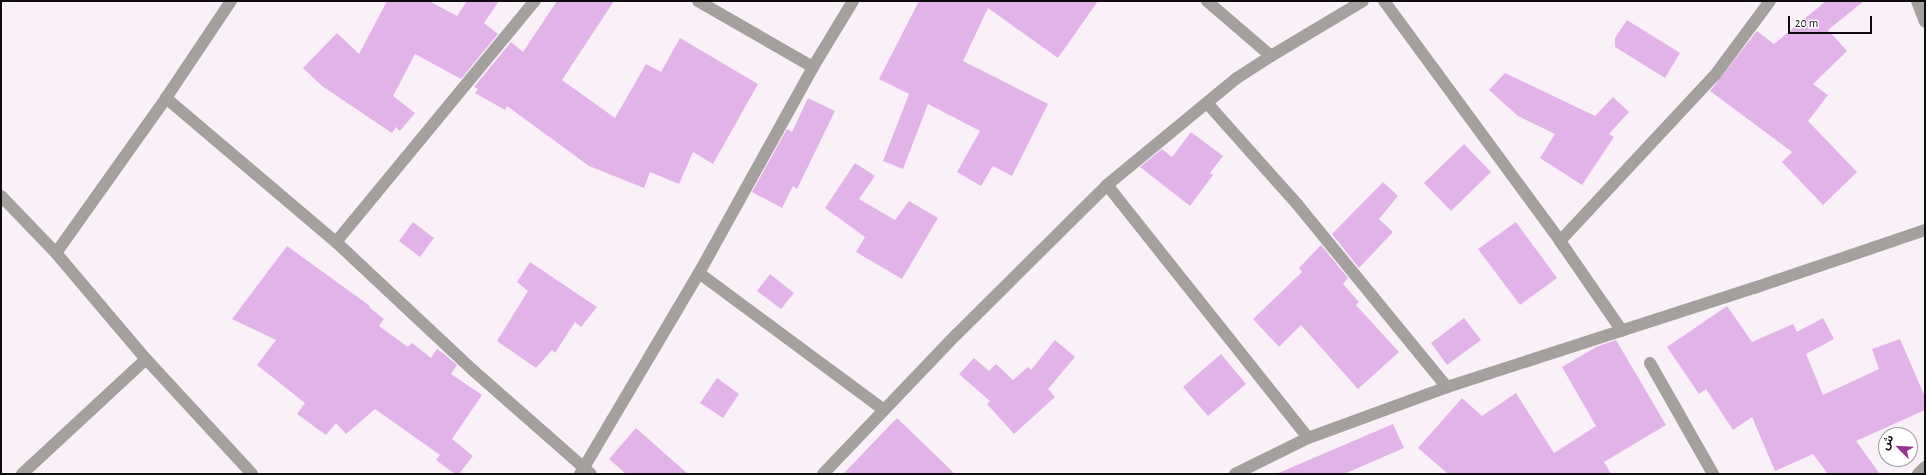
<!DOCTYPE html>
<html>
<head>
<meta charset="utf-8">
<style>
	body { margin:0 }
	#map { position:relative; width:1926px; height:475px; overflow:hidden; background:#faf1f8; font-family:"Alegreya Sans","Noto Sans Arabic",sans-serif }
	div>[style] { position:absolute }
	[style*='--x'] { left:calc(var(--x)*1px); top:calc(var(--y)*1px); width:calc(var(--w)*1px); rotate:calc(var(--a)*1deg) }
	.building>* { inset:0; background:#e1b3e9 }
	.minor>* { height:12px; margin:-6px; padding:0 6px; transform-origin:6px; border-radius:6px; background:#a3a09d }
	span { translate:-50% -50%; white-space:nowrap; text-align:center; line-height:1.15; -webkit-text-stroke:3.5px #fff; paint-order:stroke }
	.frame { position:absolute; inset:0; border:2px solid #0f0c0f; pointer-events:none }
	.north { position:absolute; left:1878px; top:427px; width:40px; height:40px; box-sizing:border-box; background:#fff; border:1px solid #9f9e9f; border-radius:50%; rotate:294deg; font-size:11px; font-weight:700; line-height:16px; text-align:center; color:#0f0c0f }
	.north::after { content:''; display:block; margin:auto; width:14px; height:18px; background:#9b3396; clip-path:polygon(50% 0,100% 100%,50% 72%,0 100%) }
	.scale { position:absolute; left:1788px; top:16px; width:84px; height:18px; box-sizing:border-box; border:2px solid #0f0c0f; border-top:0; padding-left:5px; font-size:12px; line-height:14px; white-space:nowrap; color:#0f0c0f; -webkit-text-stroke:3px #fff; paint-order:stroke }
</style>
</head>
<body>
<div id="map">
	<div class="building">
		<div style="clip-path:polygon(387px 1px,429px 1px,457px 16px,467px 1px,499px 1px,484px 23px,498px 34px,461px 79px,415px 54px,393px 96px,415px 113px,400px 131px,396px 127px,392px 133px,322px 86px,303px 68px,337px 33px,359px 54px)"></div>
		<div style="clip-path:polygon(557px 1px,614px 1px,562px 80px,615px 118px,646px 64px,661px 72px,680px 38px,758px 84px,713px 164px,693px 152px,679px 184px,650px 172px,644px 188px,589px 166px,507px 106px,505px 110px,475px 93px,478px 89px,474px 87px,511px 42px,523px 52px)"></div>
		<div style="clip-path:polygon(919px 1px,1098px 1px,1058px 58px,988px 8px,963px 61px,1048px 104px,1012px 176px,993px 166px,981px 186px,957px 172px,980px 131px,928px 104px,903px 169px,883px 161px,909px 94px,879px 79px)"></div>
		<div style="clip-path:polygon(1826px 1px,1864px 1px,1828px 30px,1847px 51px,1813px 84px,1828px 95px,1808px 121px,1857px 172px,1823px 205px,1782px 162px,1792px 152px,1710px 91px,1757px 31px,1774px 44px)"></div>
		<div style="clip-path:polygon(1627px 20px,1680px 53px,1665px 78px,1615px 47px,1615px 38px)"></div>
		<div style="clip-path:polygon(1505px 73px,1595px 116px,1613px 97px,1629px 112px,1609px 134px,1614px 137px,1582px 185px,1540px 158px,1555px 134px,1518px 116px,1489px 90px)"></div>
		<div style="clip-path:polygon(808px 98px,835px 111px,797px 189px,793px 186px,782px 208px,752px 192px,787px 129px,792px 132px)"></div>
		<div style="clip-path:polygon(1191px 132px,1223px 156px,1210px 173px,1213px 175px,1190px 206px,1140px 167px,1162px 149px,1172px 157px)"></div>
		<div style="clip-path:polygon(1464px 144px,1491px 172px,1451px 211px,1424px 183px)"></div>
		<div style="clip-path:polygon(855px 163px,875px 176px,859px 199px,895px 220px,909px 201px,938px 218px,902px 279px,856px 252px,865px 237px,825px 208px)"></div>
		<div style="clip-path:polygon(1383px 182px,1398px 196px,1379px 219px,1393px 232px,1359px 268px,1332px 234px)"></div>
		<div style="clip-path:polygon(413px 222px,434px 238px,420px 257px,399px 241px)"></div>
		<div style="clip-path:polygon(1516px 222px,1557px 278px,1520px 305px,1478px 249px)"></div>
		<div style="clip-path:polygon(1321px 245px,1348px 278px,1343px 284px,1359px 302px,1356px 305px,1399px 352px,1358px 389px,1301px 325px,1279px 347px,1253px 319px,1302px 272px,1299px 268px)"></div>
		<div style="clip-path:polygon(287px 246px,370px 306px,369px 307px,384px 319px,379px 326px,408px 347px,412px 343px,431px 358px,437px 349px,444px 354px,457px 365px,451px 374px,482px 395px,452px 439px,473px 456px,459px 474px,455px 474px,436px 460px,440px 455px,375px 409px,346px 434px,336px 423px,326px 435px,297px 414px,305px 403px,257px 365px,276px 340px,232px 319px)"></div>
		<div style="clip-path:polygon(530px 262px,597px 307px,581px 327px,575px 322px,555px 353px,552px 350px,536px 368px,497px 341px,528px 291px,517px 282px)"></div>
		<div style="clip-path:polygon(770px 274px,794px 293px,781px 309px,757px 291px)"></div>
		<div style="clip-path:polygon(1727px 306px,1752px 342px,1793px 324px,1797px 332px,1823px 318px,1834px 339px,1806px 354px,1823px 395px,1879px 369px,1872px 349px,1900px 339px,1925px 397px,1925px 410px,1856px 441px,1880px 474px,1828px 474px,1813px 454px,1775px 471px,1752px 417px,1733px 430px,1706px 389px,1699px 394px,1667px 347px)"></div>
		<div style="clip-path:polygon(1464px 318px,1481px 340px,1447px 365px,1431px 343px)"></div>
		<div style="clip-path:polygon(1055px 340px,1075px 357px,1048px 389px,1055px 397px,1014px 434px,987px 404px,990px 401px,959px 374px,974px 358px,989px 371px,996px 364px,1013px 380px,1028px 367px,1031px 370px)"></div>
		<div style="clip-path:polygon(1616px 340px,1666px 425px,1604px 462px,1611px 474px,1448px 474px,1418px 448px,1462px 398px,1482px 416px,1516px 393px,1554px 453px,1596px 426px,1562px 367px,1596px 347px)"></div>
		<div style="clip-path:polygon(1221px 354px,1246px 384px,1208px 416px,1183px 387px)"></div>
		<div style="clip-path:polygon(717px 378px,739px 394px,723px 418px,700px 403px)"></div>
		<div style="clip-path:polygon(897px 418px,955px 474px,843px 474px)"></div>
		<div style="clip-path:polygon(1393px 424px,1404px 448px,1344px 474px,1276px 474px)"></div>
		<div style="clip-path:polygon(636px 428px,688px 474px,626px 474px,609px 459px)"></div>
	</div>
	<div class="minor">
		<div style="--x:698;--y:1;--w:133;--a:29.9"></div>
		<div style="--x:1207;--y:1;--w:84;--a:40.7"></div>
		<div style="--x:1384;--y:1;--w:298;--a:53.7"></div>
		<div style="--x:1560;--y:241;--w:109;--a:55.4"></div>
		<div style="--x:1917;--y:1;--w:22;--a:69"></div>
		<div style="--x:166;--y:98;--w:223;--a:40.3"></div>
		<div style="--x:336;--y:242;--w:190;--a:43.1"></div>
		<div style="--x:475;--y:372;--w:154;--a:41.3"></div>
		<div style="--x:1207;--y:103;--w:135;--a:48.3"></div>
		<div style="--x:1297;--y:204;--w:237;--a:50.7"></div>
		<div style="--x:1107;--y:185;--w:323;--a:51.5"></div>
		<div style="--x:1;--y:196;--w:79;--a:46"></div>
		<div style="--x:56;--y:253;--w:139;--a:49.7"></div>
		<div style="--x:146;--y:359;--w:156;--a:47.3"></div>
		<div style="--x:1560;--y:241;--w:227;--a:-47"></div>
		<div style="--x:1715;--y:75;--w:92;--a:-53.4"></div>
		<div style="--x:336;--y:242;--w:313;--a:-50.5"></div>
		<div style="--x:56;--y:253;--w:190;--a:-54.6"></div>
		<div style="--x:166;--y:98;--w:117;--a:-56.2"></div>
		<div style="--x:699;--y:273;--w:230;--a:36.5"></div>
		<div style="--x:1650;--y:363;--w:128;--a:60.4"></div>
		<div style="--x:22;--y:474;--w:169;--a:-42.8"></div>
		<div style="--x:580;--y:474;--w:234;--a:-59.4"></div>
		<div style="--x:699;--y:273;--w:235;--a:-61"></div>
		<div style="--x:813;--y:67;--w:77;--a:-58.8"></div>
		<div style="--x:823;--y:474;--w:192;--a:-46.3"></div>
		<div style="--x:956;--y:335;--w:213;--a:-44.8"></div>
		<div style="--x:1107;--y:185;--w:168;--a:-39.5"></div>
		<div style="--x:1237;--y:78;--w:40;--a:-32.9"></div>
		<div style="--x:1271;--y:56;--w:107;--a:-30.9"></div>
		<div style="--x:1235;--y:474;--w:81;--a:-26.3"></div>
		<div style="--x:1308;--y:438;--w:148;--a:-20.1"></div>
		<div style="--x:1447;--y:387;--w:323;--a:-17.9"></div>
		<div style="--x:1754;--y:288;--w:181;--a:-18.7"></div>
		<div style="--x:1918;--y:474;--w:10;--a:-45"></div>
	</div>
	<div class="frame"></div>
	<div class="north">ش</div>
	<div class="scale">20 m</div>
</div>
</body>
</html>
